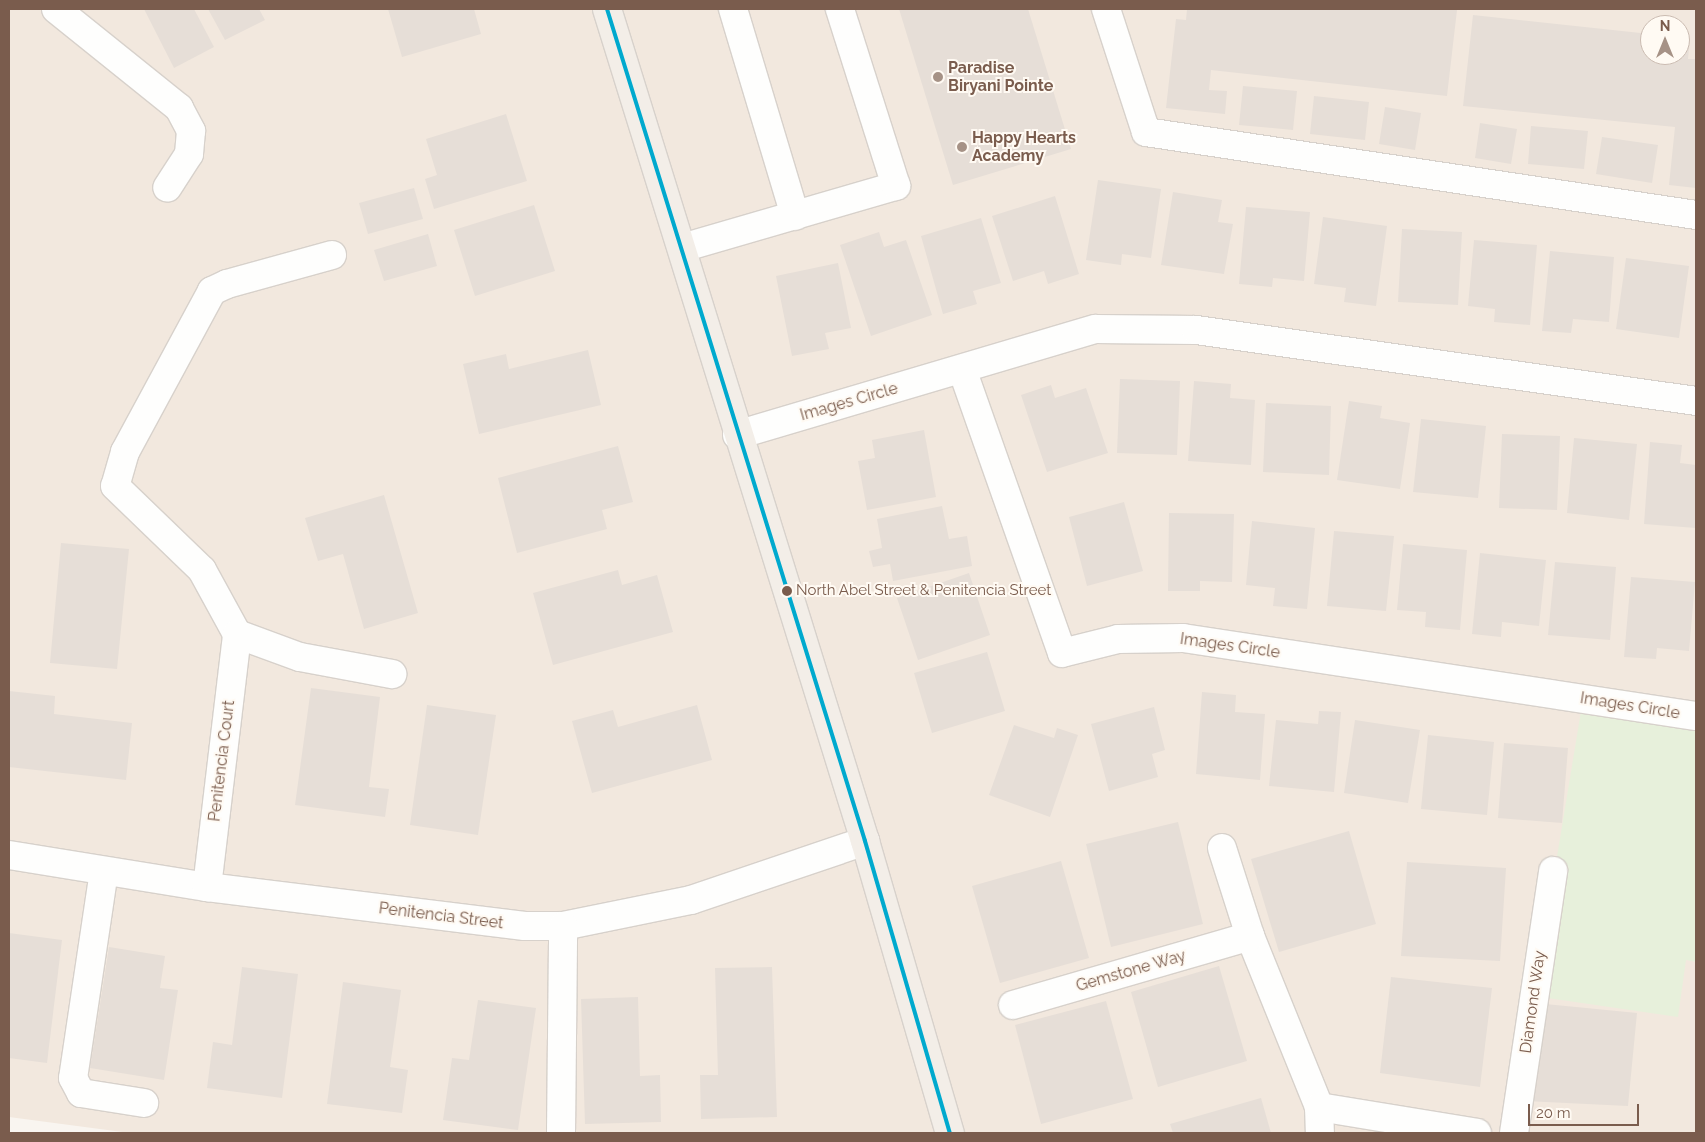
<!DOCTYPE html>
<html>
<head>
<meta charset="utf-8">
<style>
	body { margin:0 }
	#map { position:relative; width:1705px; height:1142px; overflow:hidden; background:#f9f5f0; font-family:Raleway,sans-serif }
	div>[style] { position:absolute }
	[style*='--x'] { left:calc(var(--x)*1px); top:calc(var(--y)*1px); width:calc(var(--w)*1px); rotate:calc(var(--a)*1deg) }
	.residential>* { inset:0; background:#f2e8de }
	.green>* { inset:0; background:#e7f0db }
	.building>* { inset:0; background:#e6ded7 }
	.roads { filter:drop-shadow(1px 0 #d7d1cb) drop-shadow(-1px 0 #d7d1cb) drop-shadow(0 1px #d7d1cb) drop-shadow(0 -1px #d7d1cb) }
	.minor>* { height:28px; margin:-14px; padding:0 14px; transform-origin:14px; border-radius:14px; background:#fefefd }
	.major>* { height:28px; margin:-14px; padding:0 14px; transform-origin:14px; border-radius:14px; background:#f3eee8 }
	.bus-1>* { height:4px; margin:-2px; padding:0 2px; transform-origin:2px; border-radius:2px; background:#00a9ce }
	.dots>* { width:14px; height:14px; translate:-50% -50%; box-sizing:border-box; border:2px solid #fffaf3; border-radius:50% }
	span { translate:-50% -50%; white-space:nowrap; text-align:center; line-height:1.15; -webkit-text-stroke:4px #fffaf3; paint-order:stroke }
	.bus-label { font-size:15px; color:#7a5c4d }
	.left { translate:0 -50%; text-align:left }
	.poi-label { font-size:16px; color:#7a5c4d; font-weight:700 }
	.street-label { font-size:16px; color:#7a5c4d }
	.frame { position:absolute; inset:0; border:10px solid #7a5c4d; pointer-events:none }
	.north { position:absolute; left:1640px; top:15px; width:50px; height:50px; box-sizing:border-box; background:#fffaf3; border:1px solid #cabbb1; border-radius:50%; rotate:0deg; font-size:14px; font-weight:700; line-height:20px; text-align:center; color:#7a5c4d }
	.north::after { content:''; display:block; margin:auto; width:18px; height:22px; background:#a69286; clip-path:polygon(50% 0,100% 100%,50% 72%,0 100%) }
	.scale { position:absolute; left:1528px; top:1104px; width:111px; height:22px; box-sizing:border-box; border:2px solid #7a5c4d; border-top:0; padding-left:6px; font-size:15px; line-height:18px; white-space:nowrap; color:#7a5c4d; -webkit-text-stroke:4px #fffaf3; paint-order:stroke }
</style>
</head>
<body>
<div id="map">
	<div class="residential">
		<div style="clip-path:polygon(evenodd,9px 9px,1696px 9px,1696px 716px,1686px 959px,1696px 962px,1696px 1133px,130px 1133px,9px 1117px,9px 9px,1650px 25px,1680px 25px,1680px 55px,1650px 55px,1650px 25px)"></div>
	</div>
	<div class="green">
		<div style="clip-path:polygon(1583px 699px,1696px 716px,1696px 962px,1686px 960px,1678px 1017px,1534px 996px)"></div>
	</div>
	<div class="building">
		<div style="clip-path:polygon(144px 9px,194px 9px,214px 47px,174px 68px)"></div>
		<div style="clip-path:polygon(208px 9px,259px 9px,265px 20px,225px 40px)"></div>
		<div style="clip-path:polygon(388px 9px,474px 9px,481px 34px,402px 57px)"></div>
		<div style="clip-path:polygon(899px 9px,1028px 9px,1071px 149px,953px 185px)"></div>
		<div style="clip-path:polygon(1187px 9px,1457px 10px,1447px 96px,1211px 70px,1209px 90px,1227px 91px,1225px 114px,1166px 108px,1176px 19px,1186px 20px)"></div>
		<div style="clip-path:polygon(1473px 15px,1650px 34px,1650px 55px,1680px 55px,1680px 37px,1690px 38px,1688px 59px,1696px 59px,1696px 188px,1669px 185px,1675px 127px,1463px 106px)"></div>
		<div style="clip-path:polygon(1243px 86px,1297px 91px,1293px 130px,1239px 125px)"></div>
		<div style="clip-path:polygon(1314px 96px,1369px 102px,1365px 140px,1310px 134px)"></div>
		<div style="clip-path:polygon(1385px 107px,1421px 113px,1415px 150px,1379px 144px)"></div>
		<div style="clip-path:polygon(506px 114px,527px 181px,434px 209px,425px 179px,437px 175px,426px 139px)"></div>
		<div style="clip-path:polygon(1480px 123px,1517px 129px,1511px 164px,1475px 158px)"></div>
		<div style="clip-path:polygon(1531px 126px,1588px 131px,1584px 169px,1528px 164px)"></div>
		<div style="clip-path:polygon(1602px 137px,1658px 145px,1652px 183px,1596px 174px)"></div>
		<div style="clip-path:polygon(1098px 180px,1161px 189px,1151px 258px,1122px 254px,1121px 265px,1086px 260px)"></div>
		<div style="clip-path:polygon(414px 188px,423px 219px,368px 234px,359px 203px)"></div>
		<div style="clip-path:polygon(1173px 192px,1222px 200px,1218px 222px,1233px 224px,1224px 274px,1161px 265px)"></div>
		<div style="clip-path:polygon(1055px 196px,1079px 274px,1048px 284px,1044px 271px,1013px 281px,992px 216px)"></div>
		<div style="clip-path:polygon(534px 205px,555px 271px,475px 296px,454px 230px)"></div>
		<div style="clip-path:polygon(1246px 207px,1310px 212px,1304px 281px,1273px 278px,1272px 287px,1239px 284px)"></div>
		<div style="clip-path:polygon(1323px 217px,1387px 226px,1376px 306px,1344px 302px,1346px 288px,1314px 284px)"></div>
		<div style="clip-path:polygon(981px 218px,1001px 283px,973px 291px,977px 304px,943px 314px,921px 236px)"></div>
		<div style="clip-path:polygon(1402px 229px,1462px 232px,1458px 305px,1398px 302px)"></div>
		<div style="clip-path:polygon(879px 232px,884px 247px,906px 240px,932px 315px,871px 336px,840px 245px)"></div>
		<div style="clip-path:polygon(428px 234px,437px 266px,384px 281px,374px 250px)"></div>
		<div style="clip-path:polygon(1474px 240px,1537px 245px,1530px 325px,1494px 322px,1495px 309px,1468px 306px)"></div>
		<div style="clip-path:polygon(1550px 251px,1614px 257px,1609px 322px,1573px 319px,1571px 333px,1542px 331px)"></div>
		<div style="clip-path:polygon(1626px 258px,1689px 266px,1679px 338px,1616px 329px)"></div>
		<div style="clip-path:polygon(838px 263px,851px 328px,825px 333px,829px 349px,792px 356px,776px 276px)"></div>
		<div style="clip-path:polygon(588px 350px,601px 405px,479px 434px,463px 364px,506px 354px,509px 369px)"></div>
		<div style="clip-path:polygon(1120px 379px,1180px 381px,1177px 455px,1117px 453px)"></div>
		<div style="clip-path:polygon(1194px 381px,1231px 384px,1230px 398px,1255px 400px,1251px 465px,1188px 461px)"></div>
		<div style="clip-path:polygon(1051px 385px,1055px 398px,1086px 388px,1108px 453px,1047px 472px,1021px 395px)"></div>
		<div style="clip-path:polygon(1349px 401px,1382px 406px,1380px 418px,1410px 423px,1400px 489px,1337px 480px)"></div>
		<div style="clip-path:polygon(1266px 403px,1331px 406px,1329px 475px,1263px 472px)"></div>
		<div style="clip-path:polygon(1421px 419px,1486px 426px,1478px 498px,1413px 492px)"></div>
		<div style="clip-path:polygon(924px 430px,936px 497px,867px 510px,858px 461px,875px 458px,872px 440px)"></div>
		<div style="clip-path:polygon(1502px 434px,1560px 436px,1557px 510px,1499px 508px)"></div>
		<div style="clip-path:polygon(1574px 438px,1637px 444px,1629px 520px,1567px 513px)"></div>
		<div style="clip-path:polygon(1650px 442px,1682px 445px,1680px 463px,1696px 465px,1696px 528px,1644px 524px)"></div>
		<div style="clip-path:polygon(618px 446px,633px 502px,602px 510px,607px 529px,517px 553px,498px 478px)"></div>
		<div style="clip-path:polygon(384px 495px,418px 613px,364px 629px,343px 554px,318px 561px,305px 518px)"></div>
		<div style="clip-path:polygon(1124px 502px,1143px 571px,1087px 586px,1069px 517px)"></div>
		<div style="clip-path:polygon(942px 506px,949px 539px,967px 536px,972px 566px,893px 581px,890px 564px,873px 567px,869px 551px,882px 548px,877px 519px)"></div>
		<div style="clip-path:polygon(1169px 513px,1234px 514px,1232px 582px,1200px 581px,1200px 591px,1168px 591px)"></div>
		<div style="clip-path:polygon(1252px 521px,1315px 528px,1307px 609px,1273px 606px,1275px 588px,1246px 585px)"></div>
		<div style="clip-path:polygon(1334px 531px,1394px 536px,1386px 611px,1327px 606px)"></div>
		<div style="clip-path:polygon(61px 543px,129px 549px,117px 669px,50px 663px)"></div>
		<div style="clip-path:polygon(1403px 544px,1467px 550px,1460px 630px,1425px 627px,1426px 612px,1397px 610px)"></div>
		<div style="clip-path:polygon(1480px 553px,1546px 560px,1539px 626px,1502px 622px,1501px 637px,1472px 634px)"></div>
		<div style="clip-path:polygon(1555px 562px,1616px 567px,1610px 640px,1548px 635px)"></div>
		<div style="clip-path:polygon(618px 570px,622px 585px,657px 575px,673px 632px,553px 665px,533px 593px)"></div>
		<div style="clip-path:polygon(969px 573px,990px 635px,918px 660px,897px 598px)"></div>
		<div style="clip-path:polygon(1631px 577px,1695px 582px,1689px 651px,1657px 648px,1656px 659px,1624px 657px)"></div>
		<div style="clip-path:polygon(987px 652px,1005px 711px,932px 733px,914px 673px)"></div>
		<div style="clip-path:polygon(311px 688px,380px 697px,369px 787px,389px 789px,385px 817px,295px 805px)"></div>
		<div style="clip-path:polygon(9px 691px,55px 696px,54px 714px,132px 723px,126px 780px,9px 767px)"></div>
		<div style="clip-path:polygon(1202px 692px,1236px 695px,1235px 712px,1265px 714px,1260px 780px,1196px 774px)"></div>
		<div style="clip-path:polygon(427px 705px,496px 715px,478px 835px,410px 825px)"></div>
		<div style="clip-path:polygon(697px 705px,712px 760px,592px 793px,572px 721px,613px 710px,618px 727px)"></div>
		<div style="clip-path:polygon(1154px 707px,1165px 750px,1152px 754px,1158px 777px,1109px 791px,1091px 724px)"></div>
		<div style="clip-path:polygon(1319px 711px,1341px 712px,1334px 792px,1269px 786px,1276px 720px,1318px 724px)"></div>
		<div style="clip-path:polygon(1355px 720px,1420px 730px,1408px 803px,1344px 793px)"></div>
		<div style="clip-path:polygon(1014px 725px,1054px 738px,1057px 728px,1078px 735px,1050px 817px,989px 795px)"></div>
		<div style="clip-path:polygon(1428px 735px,1494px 742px,1487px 815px,1421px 809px)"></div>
		<div style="clip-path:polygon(1504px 743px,1568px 748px,1562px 823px,1498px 818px)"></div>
		<div style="clip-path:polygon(1178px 822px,1203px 924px,1111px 947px,1086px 844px)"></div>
		<div style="clip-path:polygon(1349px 831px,1376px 924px,1279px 952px,1251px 859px)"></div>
		<div style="clip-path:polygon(1061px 861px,1089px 958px,1000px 983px,972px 886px)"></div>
		<div style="clip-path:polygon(1407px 862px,1506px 868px,1500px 961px,1401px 956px)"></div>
		<div style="clip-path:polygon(9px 933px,62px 940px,47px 1063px,9px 1058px)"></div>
		<div style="clip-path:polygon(109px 947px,165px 956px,160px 988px,178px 990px,164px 1080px,90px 1068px)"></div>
		<div style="clip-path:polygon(1219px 966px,1247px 1061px,1158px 1087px,1131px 992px)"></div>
		<div style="clip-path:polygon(242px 967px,298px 974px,282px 1098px,207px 1088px,213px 1042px,232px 1045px)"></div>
		<div style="clip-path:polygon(772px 967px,777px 1117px,701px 1119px,700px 1075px,718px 1075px,715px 968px)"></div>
		<div style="clip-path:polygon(1391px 977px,1492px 988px,1480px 1087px,1380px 1073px)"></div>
		<div style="clip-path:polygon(343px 982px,401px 990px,390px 1067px,408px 1070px,402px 1113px,327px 1104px)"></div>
		<div style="clip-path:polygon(638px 997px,640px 1076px,660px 1075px,661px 1122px,585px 1124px,581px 999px)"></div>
		<div style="clip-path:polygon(478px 1000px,536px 1008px,518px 1130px,443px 1120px,452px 1058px,469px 1060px)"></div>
		<div style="clip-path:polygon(1106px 1001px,1133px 1099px,1041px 1124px,1015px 1025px)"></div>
		<div style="clip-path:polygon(1535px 1003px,1637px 1013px,1628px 1106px,1525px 1101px)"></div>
		<div style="clip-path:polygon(1261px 1098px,1271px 1133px,1173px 1133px,1170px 1124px)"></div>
	</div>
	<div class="roads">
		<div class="minor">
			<div style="--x:56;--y:9;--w:158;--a:38.8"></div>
			<div style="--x:179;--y:108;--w:26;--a:62"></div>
			<div style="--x:191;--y:131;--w:23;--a:95"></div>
			<div style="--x:189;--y:154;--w:40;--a:122.9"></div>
			<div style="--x:733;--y:9;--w:216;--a:73.3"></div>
			<div style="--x:1106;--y:9;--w:129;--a:72"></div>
			<div style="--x:1146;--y:132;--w:556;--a:8.58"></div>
			<div style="--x:682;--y:248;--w:223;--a:-16.2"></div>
			<div style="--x:896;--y:186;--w:186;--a:-107.6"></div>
			<div style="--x:332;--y:255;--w:109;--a:164.6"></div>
			<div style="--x:227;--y:284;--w:17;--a:155"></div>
			<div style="--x:212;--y:291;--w:183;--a:118.4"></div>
			<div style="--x:125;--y:452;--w:35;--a:106"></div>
			<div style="--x:115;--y:486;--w:121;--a:44"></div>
			<div style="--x:202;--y:570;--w:73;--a:61.3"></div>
			<div style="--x:237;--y:634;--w:67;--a:20.1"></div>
			<div style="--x:300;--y:657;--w:94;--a:10.5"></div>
			<div style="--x:962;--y:369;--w:301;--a:70.6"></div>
			<div style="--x:1062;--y:653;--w:58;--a:-14"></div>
			<div style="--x:1118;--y:639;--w:65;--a:-0.9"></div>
			<div style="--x:1183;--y:638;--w:519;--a:8.65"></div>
			<div style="--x:737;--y:435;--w:374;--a:-16.5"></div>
			<div style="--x:1096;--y:329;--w:100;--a:0.6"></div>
			<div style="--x:1196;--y:330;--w:505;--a:8.08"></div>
			<div style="--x:1222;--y:848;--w:92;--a:72.3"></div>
			<div style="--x:1250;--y:936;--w:184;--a:68"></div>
			<div style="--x:1319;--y:1107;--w:26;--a:88"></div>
			<div style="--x:9;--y:855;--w:201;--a:9.2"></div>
			<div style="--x:207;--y:887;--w:320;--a:7"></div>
			<div style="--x:525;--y:926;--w:38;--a:0"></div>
			<div style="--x:563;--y:926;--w:131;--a:-11.5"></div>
			<div style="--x:691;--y:900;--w:184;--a:-18.7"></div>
			<div style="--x:104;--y:871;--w:209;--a:98.5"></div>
			<div style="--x:73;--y:1078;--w:17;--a:62"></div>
			<div style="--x:81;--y:1093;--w:64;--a:9"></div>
			<div style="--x:207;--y:887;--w:255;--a:-83.2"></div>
			<div style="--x:1013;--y:1005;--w:247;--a:-16.2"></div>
			<div style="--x:1319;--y:1107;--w:160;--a:9.3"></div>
			<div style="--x:561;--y:1133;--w:207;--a:-89.4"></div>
			<div style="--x:1514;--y:1133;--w:265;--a:-81.5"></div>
		</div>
		<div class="major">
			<div style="--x:607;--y:9;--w:871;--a:72.77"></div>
			<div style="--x:865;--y:841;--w:304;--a:73.8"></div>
		</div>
	</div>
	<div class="bus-1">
		<div style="--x:607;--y:9;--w:871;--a:72.77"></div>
		<div style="--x:865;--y:841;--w:304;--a:73.8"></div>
	</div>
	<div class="dots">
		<div style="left:938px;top:77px;background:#a69286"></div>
		<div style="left:962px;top:147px;background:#a69286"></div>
		<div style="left:787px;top:591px;background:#7a5c4d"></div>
	</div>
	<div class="bus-label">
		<span class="left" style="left:796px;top:591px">North Abel Street &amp; Penitencia Street</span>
	</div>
	<div class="poi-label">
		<span class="left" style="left:948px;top:77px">Paradise<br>Biryani Pointe</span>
		<span class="left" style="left:972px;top:147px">Happy Hearts<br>Academy</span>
	</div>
	<div class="street-label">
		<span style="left:849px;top:402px;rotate:-16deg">Images Circle</span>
		<span style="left:1230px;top:646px;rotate:8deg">Images Circle</span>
		<span style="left:1630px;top:706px;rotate:9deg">Images Circle</span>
		<span style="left:222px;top:761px;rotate:-83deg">Penitencia Court</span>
		<span style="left:441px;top:916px;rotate:7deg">Penitencia Street</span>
		<span style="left:1131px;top:971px;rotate:-16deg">Gemstone Way</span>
		<span style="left:1533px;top:1002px;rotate:-82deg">Diamond Way</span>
	</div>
	<div class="frame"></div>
	<div class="north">N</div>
	<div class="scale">20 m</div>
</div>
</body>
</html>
